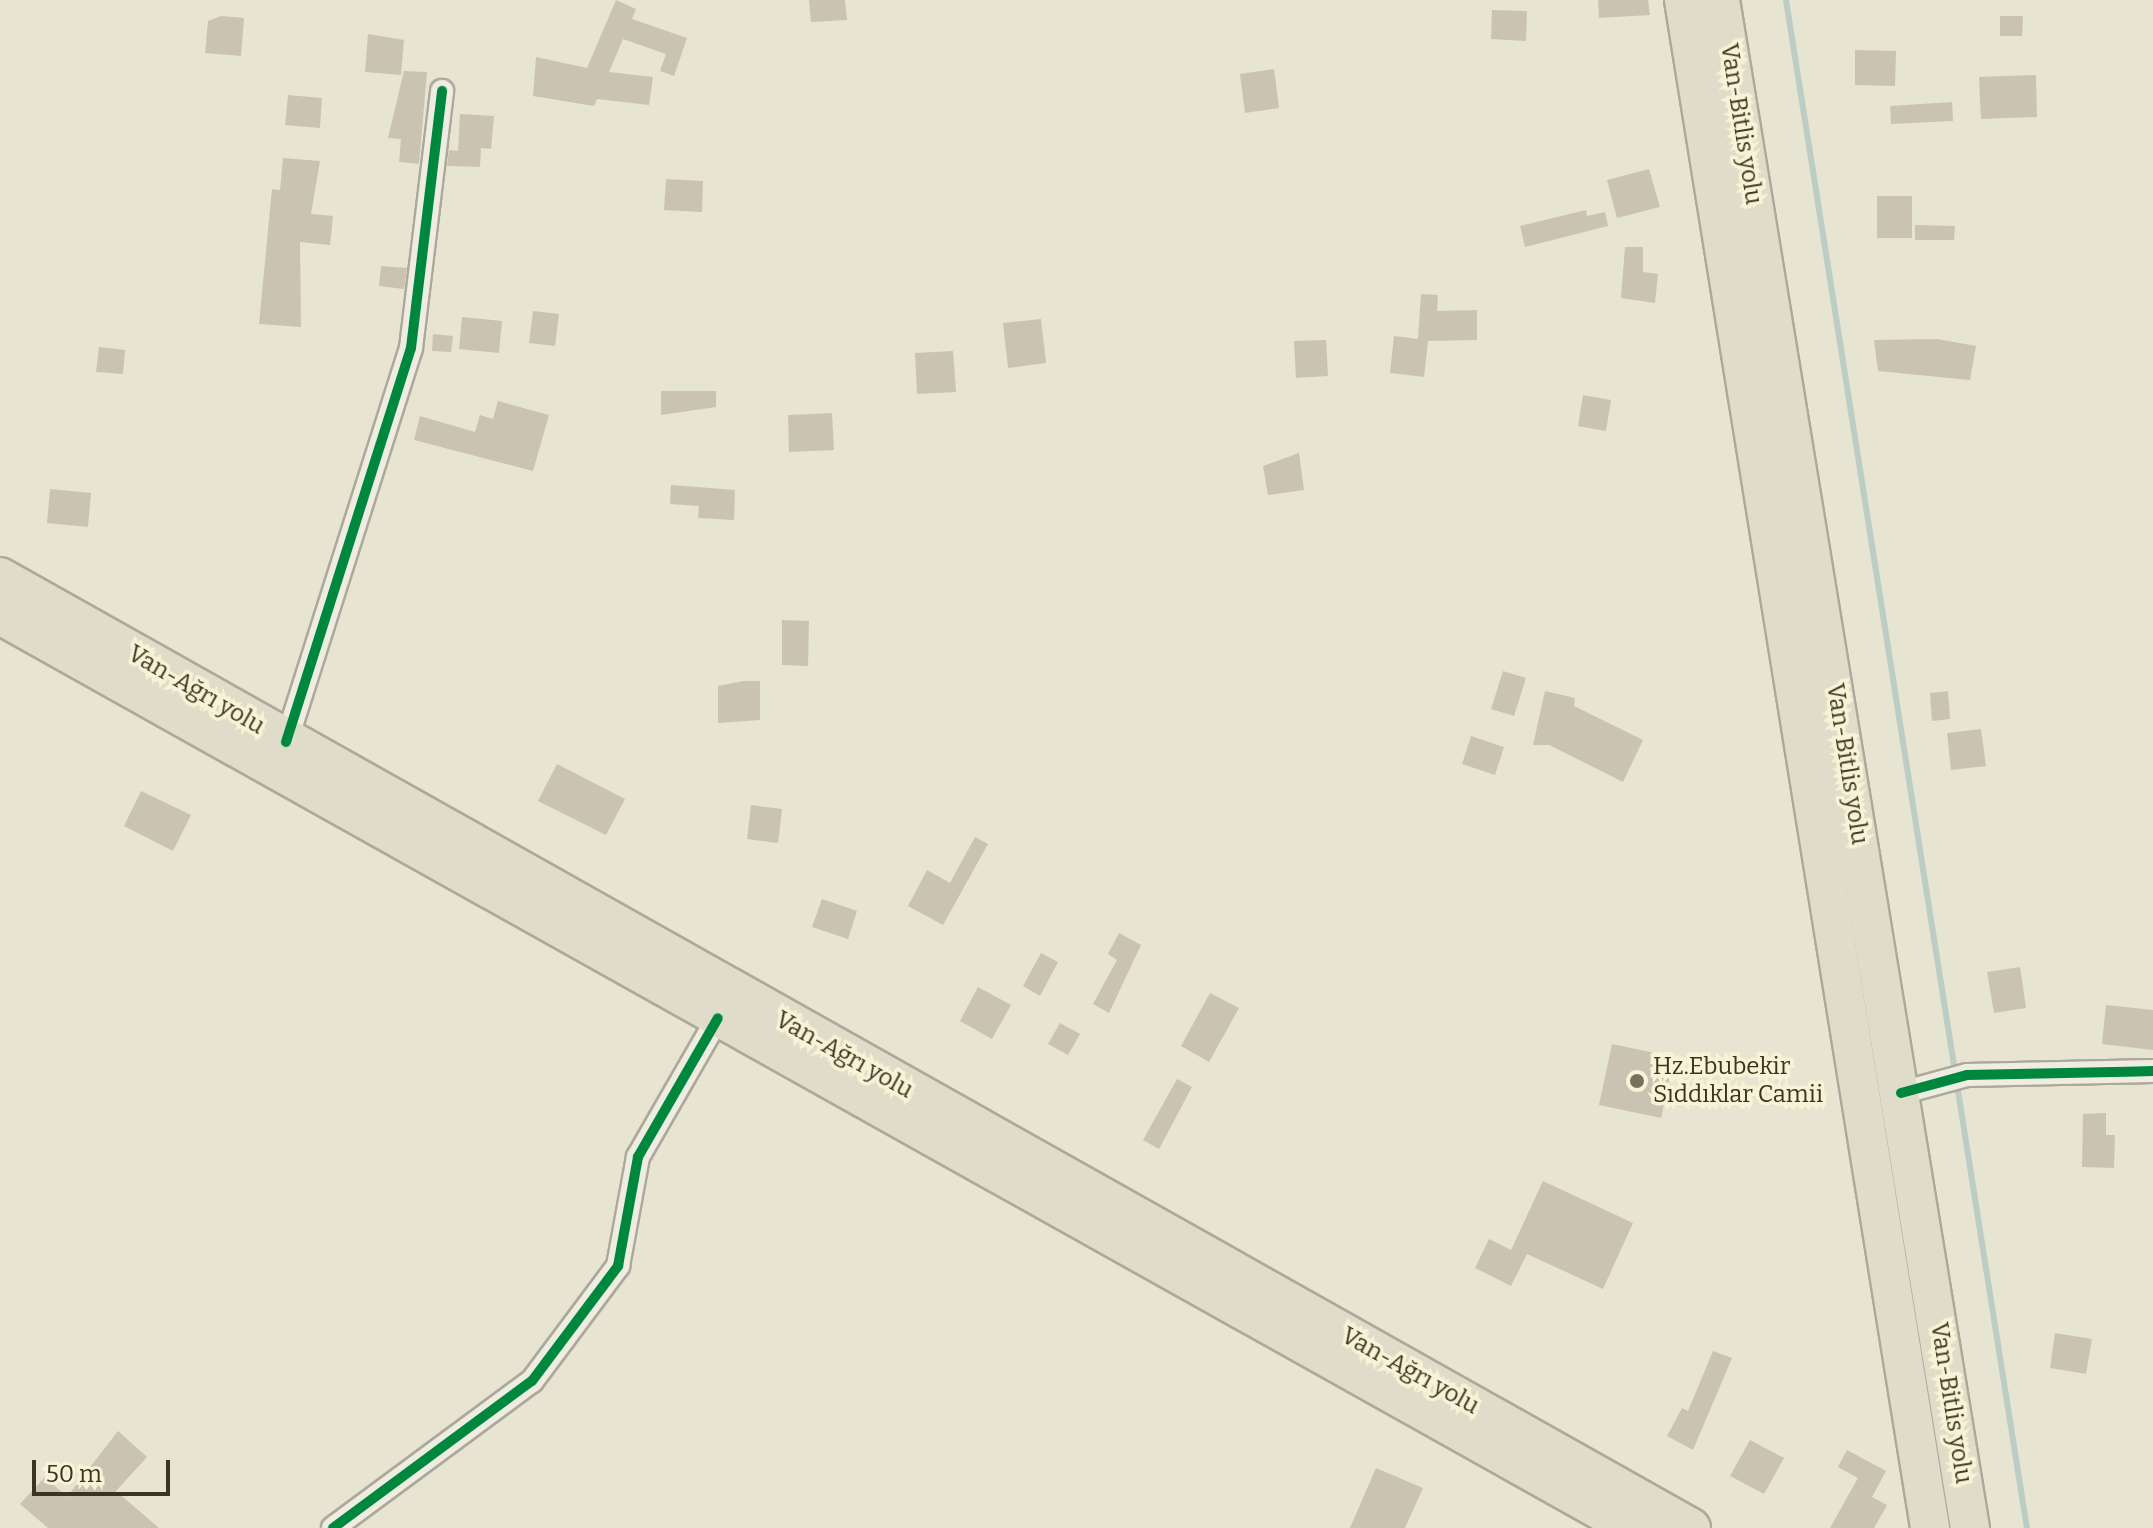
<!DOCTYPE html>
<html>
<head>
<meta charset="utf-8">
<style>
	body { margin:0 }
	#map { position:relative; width:2153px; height:1528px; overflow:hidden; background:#e7e4d1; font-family:Bitter,serif }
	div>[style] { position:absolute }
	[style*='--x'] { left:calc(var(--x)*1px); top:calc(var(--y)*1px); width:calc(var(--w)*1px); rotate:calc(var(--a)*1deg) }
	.stream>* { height:6px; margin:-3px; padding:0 3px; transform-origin:3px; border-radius:3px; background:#bccdc5 }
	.building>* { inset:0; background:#cbc3b1 }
	.roads { filter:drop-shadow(2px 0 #aca999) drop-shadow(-2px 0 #aca999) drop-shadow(0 2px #aca999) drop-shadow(0 -2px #aca999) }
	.minor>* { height:22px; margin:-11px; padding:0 11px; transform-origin:11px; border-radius:11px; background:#efede2 }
	.trunk>* { height:38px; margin:-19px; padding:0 19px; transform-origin:19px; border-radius:19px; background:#e0dcca }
	.cycleway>* { height:10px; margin:-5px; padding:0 5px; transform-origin:5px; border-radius:5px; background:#00873e }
	.dots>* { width:22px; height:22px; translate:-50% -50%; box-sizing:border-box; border:4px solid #f7f3d7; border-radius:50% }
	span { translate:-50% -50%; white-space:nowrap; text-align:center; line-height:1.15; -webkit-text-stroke:7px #f7f3d7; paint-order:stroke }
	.street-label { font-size:24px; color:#3c3320 }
	.poi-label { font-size:24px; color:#3c3320 }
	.left { translate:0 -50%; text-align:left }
	.scale { position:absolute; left:32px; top:1460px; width:138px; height:36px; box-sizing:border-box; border:4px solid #3c3320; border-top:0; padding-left:10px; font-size:24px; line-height:28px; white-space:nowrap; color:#3c3320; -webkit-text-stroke:6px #f7f3d7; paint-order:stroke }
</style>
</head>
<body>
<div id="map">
	<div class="stream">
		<div style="--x:1786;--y:0;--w:1547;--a:81.04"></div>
	</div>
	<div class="building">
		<div style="clip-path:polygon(616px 0,636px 9px,632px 19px,687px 38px,674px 76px,660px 71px,666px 54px,623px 39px,609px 72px,653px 77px,649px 105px,597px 99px,594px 106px,533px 96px,536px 57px,587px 68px)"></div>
		<div style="clip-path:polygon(809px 0,845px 0,847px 20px,811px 22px)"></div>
		<div style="clip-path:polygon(1598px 0,1648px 0,1650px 15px,1599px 18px)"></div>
		<div style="clip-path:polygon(1492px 10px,1527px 11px,1526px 41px,1491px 39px)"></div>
		<div style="clip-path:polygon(221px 16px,244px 18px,241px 56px,205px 53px,208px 21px)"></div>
		<div style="clip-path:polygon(2000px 16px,2023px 16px,2022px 36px,2000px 36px)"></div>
		<div style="clip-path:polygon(368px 34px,404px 40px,401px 75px,365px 72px)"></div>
		<div style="clip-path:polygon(1855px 50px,1896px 51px,1895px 86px,1855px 85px)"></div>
		<div style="clip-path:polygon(1274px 69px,1279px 108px,1245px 113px,1240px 74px)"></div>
		<div style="clip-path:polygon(404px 71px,427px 72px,419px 164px,399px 162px,401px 139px,388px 138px)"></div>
		<div style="clip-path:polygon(2036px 75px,2037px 117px,1981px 119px,1979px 77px)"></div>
		<div style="clip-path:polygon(288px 95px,322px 98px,320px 128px,285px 125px)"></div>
		<div style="clip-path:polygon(1952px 102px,1953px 121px,1891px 124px,1890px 106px)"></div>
		<div style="clip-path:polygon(460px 114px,494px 116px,491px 149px,481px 148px,480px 167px,447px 166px,449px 150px,458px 151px)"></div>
		<div style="clip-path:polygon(283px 158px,320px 161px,311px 214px,333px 216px,330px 245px,300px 242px,301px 327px,259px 324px,272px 189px,280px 190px)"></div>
		<div style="clip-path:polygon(1649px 169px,1660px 207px,1617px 218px,1607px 180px)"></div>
		<div style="clip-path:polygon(666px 179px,703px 181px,702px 212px,664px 210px)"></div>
		<div style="clip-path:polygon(1877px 196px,1912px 196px,1912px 238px,1877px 238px)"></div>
		<div style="clip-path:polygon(1586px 210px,1587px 216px,1605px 212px,1608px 226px,1525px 247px,1520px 226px)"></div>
		<div style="clip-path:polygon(1915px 225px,1955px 226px,1954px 240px,1915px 240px)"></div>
		<div style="clip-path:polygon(1625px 247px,1643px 247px,1643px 272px,1658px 274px,1655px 303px,1621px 298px)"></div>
		<div style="clip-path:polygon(381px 266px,407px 268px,404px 289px,379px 286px)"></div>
		<div style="clip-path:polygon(1421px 294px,1438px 295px,1437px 311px,1477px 310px,1477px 340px,1428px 341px,1424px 377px,1390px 373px,1394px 336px,1418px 339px)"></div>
		<div style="clip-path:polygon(533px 311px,559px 314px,555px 346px,529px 343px)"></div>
		<div style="clip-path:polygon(462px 317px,502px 321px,499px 353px,459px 349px)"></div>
		<div style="clip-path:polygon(1041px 319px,1046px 363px,1008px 368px,1003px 323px)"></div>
		<div style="clip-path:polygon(433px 334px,453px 336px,451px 352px,432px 351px)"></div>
		<div style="clip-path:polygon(1937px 339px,1976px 346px,1970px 380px,1878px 371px,1874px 340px)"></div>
		<div style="clip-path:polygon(1326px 340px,1328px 376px,1296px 378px,1294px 341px)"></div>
		<div style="clip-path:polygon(99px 347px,125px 350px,123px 374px,96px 372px)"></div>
		<div style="clip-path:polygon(953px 351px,956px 392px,917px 394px,915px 353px)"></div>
		<div style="clip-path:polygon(661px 391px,716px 391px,716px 407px,661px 415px)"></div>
		<div style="clip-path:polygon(1583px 395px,1611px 400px,1606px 431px,1578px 426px)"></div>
		<div style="clip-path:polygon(498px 401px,549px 415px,533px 471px,414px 440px,420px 416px,475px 432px,480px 415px,493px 419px)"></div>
		<div style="clip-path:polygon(832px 413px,834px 450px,789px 452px,788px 415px)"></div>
		<div style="clip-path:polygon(1299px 453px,1304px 490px,1268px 495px,1263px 466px)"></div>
		<div style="clip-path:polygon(671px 485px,735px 490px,734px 520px,698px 518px,699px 506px,670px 504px)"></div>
		<div style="clip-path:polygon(50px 489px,91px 493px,88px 527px,47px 523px)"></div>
		<div style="clip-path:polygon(782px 620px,809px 621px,808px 666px,782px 665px)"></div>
		<div style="clip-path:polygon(1503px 671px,1526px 678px,1514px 716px,1491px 709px)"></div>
		<div style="clip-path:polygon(744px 681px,760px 681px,760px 720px,718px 723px,718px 686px)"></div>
		<div style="clip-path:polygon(1545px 691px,1575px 698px,1574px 706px,1643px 740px,1623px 782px,1549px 745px,1533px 745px)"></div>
		<div style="clip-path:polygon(1948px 691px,1950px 719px,1932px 721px,1930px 693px)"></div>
		<div style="clip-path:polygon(1981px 729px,1986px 766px,1951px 770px,1947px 733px)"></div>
		<div style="clip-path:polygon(1471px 736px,1504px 747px,1495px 775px,1462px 764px)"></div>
		<div style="clip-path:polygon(557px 764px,625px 799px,606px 835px,538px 801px)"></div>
		<div style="clip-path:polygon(141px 791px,191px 815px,173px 851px,124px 826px)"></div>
		<div style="clip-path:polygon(751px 805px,782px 809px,778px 843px,747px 839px)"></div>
		<div style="clip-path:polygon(975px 837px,988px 844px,943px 925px,908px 906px,927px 870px,950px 883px)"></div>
		<div style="clip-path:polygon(822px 899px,857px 911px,848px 939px,812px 927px)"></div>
		<div style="clip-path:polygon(1119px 933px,1141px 945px,1109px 1013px,1093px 1004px,1117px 960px,1108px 954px)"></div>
		<div style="clip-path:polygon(1041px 953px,1058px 962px,1040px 996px,1023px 986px)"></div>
		<div style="clip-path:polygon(2020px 967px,2026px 1008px,1994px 1013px,1987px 972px)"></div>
		<div style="clip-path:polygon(978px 987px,1011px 1005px,992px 1039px,960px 1021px)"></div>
		<div style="clip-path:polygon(1210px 993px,1239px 1008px,1209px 1062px,1181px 1046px)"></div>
		<div style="clip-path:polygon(2106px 1005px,2153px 1010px,2153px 1050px,2102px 1044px)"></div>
		<div style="clip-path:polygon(1060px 1023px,1080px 1034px,1068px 1055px,1048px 1044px)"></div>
		<div style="clip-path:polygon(1612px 1044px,1674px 1057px,1661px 1118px,1599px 1105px)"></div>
		<div style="clip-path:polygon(1177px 1079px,1192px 1087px,1159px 1149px,1143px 1140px)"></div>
		<div style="clip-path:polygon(2106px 1113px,2106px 1135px,2115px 1135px,2114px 1168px,2082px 1167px,2083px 1114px)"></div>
		<div style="clip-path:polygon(1543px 1181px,1633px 1223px,1603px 1289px,1527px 1254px,1511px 1286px,1475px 1268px,1489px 1239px,1511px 1250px)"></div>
		<div style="clip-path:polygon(2055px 1333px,2092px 1339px,2086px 1374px,2050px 1368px)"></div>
		<div style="clip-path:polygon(1713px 1351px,1732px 1358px,1693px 1450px,1667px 1436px,1682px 1408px,1688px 1411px)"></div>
		<div style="clip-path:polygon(118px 1431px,147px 1457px,116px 1491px,159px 1528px,48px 1528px,20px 1504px,45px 1477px,67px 1497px)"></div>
		<div style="clip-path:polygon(1750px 1440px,1784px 1458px,1764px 1494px,1730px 1476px)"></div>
		<div style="clip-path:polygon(1847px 1450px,1886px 1471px,1872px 1497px,1887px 1505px,1874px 1528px,1830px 1528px,1858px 1478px,1838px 1467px)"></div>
		<div style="clip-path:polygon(1376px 1468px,1423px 1488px,1405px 1528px,1350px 1528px)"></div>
	</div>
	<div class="roads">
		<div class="minor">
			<div style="--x:286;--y:742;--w:413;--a:-72.4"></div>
			<div style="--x:411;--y:348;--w:259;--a:-83.1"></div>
			<div style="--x:1901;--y:1093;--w:68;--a:-15.3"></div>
			<div style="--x:1967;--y:1075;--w:186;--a:-1.2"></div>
			<div style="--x:333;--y:1528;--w:247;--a:-36.5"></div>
			<div style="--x:532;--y:1381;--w:144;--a:-53.2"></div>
			<div style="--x:618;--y:1266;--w:111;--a:-79.6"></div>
			<div style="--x:638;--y:1157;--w:160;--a:-60.1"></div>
		</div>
		<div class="trunk">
			<div style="--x:1684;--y:0;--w:1548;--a:80.85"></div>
			<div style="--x:1720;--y:0;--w:1548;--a:80.71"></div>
			<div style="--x:0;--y:577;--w:1940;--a:29.35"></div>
			<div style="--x:0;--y:615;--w:1870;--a:29.22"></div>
		</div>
	</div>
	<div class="cycleway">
		<div style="--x:286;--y:742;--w:413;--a:-72.4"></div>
		<div style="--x:411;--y:348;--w:259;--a:-83.1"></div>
		<div style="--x:1901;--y:1093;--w:68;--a:-15.3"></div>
		<div style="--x:1967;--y:1075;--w:186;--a:-1.2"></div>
		<div style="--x:333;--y:1528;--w:247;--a:-36.5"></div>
		<div style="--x:532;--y:1381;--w:144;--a:-53.2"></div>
		<div style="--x:618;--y:1266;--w:111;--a:-79.6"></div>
		<div style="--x:638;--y:1157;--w:160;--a:-60.1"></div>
	</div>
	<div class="dots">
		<div style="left:1637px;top:1081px;background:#78715e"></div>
	</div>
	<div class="street-label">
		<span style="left:1741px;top:124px;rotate:81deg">Van-Bitlis yolu</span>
		<span style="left:196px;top:690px;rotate:30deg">Van-Ağrı yolu</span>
		<span style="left:1847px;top:764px;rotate:81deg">Van-Bitlis yolu</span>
		<span style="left:844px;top:1055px;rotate:29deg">Van-Ağrı yolu</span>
		<span style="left:1410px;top:1371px;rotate:29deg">Van-Ağrı yolu</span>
		<span style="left:1951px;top:1403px;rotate:81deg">Van-Bitlis yolu</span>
	</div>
	<div class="poi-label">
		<span class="left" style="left:1653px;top:1081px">Hz.Ebubekir<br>Sıddıklar Camii</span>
	</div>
	<div class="scale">50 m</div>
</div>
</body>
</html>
